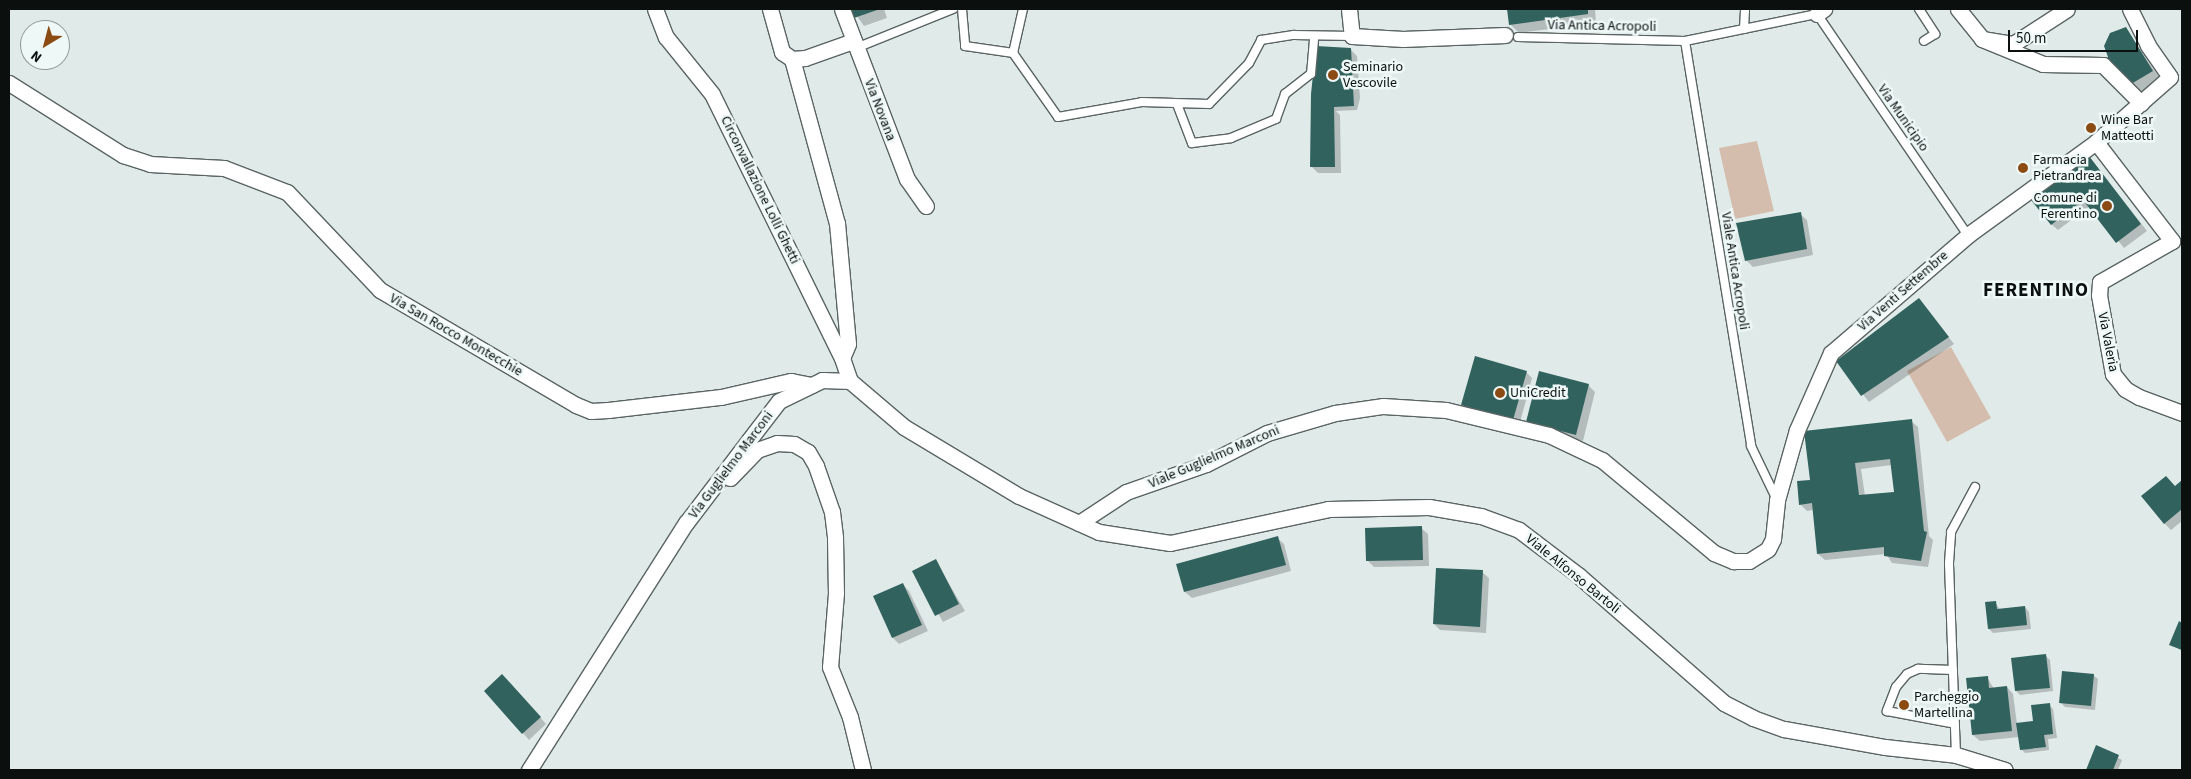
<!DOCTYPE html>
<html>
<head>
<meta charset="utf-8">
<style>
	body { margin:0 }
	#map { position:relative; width:2191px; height:779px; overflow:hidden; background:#e0ebe9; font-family:"Source Sans 3",sans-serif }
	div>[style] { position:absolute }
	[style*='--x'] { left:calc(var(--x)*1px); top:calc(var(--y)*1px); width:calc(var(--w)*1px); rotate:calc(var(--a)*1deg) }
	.green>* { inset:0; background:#d4bdad }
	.shadow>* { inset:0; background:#0003 }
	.building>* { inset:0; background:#31625e }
	.roads { filter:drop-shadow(1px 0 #5a6463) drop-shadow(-1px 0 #5a6463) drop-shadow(0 1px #5a6463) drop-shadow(0 -1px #5a6463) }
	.service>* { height:8px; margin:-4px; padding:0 4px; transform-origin:4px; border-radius:4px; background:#fff }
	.minor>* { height:15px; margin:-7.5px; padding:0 7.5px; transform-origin:7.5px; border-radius:7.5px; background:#fff }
	.dots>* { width:14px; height:14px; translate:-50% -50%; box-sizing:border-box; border:2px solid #edf8f7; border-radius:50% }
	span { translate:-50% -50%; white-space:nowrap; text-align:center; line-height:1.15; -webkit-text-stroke:5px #edf8f7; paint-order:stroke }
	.street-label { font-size:14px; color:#0b0f0e }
	.poi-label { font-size:14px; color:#0b0f0e }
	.left { translate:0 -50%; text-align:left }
	.right { translate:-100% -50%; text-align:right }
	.district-label { font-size:19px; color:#0b0f0e; font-weight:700; letter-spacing:1px }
	.frame { position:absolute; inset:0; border:10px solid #0b0f0e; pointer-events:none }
	.north { position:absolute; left:20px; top:20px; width:50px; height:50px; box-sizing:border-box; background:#edf8f7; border:1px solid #939b9a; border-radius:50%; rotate:217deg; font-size:14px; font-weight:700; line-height:20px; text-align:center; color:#0b0f0e }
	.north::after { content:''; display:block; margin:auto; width:18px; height:22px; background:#8b4b13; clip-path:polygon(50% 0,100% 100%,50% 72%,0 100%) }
	.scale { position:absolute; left:2008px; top:30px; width:130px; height:22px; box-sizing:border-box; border:2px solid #0b0f0e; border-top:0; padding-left:6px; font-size:15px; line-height:18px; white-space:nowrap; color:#0b0f0e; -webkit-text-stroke:4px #edf8f7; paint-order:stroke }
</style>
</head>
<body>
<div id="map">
	<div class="green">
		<div style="clip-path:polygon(1757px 141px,1774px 211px,1735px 219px,1719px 148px)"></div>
		<div style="clip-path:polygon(1951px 347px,1991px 418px,1947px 442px,1907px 371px)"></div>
	</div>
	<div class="shadow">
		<div style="clip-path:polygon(852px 9px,884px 9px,887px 18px,864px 26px)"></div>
		<div style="clip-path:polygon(1508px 9px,1595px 9px,1596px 23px,1519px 33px,1510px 24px)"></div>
		<div style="clip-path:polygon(2125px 29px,2161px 80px,2140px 92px,2107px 61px)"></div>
		<div style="clip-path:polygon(1351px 50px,1357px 56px,1360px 98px,1357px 110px,1336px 111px,1340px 115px,1341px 173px,1318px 173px,1311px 166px)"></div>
		<div style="clip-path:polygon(2089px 157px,2147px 231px,2124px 248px,2090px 206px,2058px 230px,2051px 224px)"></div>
		<div style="clip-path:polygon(1800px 214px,1807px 220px,1813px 255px,1753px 267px,1746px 260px)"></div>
		<div style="clip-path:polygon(1919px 300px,1954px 344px,1869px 402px,1837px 362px)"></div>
		<div style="clip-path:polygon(1526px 372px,1532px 378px,1519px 426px,1469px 411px,1463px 405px)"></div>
		<div style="clip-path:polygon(1588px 385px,1595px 392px,1583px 441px,1534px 428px)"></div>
		<div style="clip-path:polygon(evenodd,1911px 421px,1918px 427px,1929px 536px,1933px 540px,1928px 567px,1892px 563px,1886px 554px,1825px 560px,1818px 554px,1814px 510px,1807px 511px,1800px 504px,1811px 481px,1911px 421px,1892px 465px,1895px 493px,1865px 496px,1861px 469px,1892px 465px)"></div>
		<div style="clip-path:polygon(2182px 481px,2182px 521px,2171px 530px,2164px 523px,2175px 487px)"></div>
		<div style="clip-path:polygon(1421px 528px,1428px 534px,1429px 566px,1374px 567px,1367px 560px)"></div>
		<div style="clip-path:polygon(1277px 538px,1284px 544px,1291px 571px,1192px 598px,1185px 592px)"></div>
		<div style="clip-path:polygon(935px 560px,965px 611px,943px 622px,914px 571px)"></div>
		<div style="clip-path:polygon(1482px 572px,1489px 578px,1486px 633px,1440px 630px,1434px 624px)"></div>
		<div style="clip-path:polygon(902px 584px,909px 591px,928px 631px,899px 644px,893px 638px)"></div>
		<div style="clip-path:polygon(1995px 602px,2000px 610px,2025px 607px,2029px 612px,2031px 629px,1993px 633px,1989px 629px)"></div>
		<div style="clip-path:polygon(2180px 623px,2182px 624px,2182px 651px,2171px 644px)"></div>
		<div style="clip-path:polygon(2046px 656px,2050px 660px,2053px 691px,2020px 695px,2016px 691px)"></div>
		<div style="clip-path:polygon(2093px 675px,2098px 679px,2095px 710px,2065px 707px,2061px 703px)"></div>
		<div style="clip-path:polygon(1987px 677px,1994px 689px,2007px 687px,2013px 694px,2017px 724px,2035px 722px,2049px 705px,2053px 709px,2057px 738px,2048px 739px,2049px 750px,2025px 753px,2021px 749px,2019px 737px,1980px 741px,1973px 735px)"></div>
		<div style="clip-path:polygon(509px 682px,546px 724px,529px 740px,523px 733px)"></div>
		<div style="clip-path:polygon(2097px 747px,2122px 760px,2118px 770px,2087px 770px)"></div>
	</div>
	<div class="building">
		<div style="clip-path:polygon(851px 9px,880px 9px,854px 18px)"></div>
		<div style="clip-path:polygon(1507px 9px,1588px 9px,1588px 14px,1509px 25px)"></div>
		<div style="clip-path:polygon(2126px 27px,2153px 71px,2131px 84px,2106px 61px,2108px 57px,2104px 46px,2110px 33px)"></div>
		<div style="clip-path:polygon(1316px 46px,1351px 48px,1354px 106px,1334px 107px,1335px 167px,1310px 167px,1311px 94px)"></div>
		<div style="clip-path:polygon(2089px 156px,2141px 224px,2116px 243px,2083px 200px,2051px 225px,2031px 200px)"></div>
		<div style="clip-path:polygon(1801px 212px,1807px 249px,1745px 261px,1736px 223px)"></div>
		<div style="clip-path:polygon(1919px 298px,1949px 337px,1861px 396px,1836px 361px)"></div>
		<div style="clip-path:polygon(1475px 356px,1527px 371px,1513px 420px,1461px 405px)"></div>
		<div style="clip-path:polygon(1539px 371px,1589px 384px,1576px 435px,1526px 422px)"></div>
		<div style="clip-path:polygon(evenodd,1912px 419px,1924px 531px,1927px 532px,1921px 561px,1884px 556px,1884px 547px,1817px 554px,1812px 503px,1799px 505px,1797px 481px,1810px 480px,1804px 431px,1912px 419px,1890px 459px,1894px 492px,1859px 495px,1855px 463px,1890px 459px)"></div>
		<div style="clip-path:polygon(2166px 476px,2175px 486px,2182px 480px,2182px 509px,2164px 524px,2141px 496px)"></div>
		<div style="clip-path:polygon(1422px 526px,1423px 560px,1366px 561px,1365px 528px)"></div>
		<div style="clip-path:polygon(1278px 536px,1286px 565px,1184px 592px,1176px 564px)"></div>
		<div style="clip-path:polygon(936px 559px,959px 604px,935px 616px,912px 571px)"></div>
		<div style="clip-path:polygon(1436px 568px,1483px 570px,1480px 627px,1433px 624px)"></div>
		<div style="clip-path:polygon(903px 583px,922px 625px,892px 638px,873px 596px)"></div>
		<div style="clip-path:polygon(1996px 601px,1997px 609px,2025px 606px,2027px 625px,1988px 629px,1985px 602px)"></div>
		<div style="clip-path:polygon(2179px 621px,2182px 623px,2182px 650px,2169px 645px)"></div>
		<div style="clip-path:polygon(2046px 654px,2050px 688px,2015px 691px,2011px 658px)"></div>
		<div style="clip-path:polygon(2062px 671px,2094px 674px,2091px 706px,2059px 703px)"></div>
		<div style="clip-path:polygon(502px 674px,541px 717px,522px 734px,484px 691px)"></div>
		<div style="clip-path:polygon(1988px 676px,1989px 688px,2007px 686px,2012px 731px,1972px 735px,1966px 678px)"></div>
		<div style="clip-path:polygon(2050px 703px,2053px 734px,2044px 735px,2046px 747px,2020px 750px,2016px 723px,2033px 721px,2031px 705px)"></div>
		<div style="clip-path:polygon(2096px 745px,2119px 755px,2113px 770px,2086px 770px)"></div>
	</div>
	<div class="roads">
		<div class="service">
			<div style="--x:962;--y:9;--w:37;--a:85"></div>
			<div style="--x:965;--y:46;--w:49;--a:8.3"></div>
			<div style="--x:1023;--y:9;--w:45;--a:102.8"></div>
			<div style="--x:1013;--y:53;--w:78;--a:54.9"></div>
			<div style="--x:1058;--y:117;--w:85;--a:-10.1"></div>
			<div style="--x:1142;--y:102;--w:67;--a:1.7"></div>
			<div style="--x:1209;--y:104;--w:57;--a:-45.7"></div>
			<div style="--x:1249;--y:63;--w:26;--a:-62"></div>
			<div style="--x:1261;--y:40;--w:33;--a:-9"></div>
			<div style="--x:1294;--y:35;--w:58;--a:1"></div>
			<div style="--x:1919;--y:9;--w:30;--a:57"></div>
			<div style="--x:1935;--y:34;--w:13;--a:148"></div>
			<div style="--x:1744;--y:29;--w:20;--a:-87"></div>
			<div style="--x:1518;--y:37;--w:167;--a:1.4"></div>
			<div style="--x:1685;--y:41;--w:135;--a:-11.6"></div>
			<div style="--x:1817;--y:14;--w:268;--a:55.7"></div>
			<div style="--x:1685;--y:41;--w:410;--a:80.7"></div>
			<div style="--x:1751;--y:446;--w:58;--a:64.3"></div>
			<div style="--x:856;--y:48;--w:105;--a:-21.9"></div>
			<div style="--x:1177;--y:104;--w:42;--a:69"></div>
			<div style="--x:1192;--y:143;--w:39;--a:-7"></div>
			<div style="--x:1231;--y:138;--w:49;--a:-22.9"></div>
			<div style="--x:1276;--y:119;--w:27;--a:-70"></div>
			<div style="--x:1285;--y:94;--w:33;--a:-38"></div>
			<div style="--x:1311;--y:74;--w:38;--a:-85"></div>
			<div style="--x:1953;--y:670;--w:35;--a:-178"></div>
			<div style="--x:1918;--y:669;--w:12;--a:156"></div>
			<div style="--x:1907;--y:674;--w:17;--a:130"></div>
			<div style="--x:1896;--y:687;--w:26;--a:111"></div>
			<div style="--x:1887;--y:711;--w:69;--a:10.8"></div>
			<div style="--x:1956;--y:755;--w:192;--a:-92.1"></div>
			<div style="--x:1949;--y:563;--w:31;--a:-86"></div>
			<div style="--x:1951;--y:532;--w:51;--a:-61.9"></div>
		</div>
		<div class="minor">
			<div style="--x:655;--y:9;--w:30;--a:69"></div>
			<div style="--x:666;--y:37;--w:73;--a:51.1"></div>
			<div style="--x:712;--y:94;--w:294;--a:63.8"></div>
			<div style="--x:842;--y:358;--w:24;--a:71"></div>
			<div style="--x:770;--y:9;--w:45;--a:74.4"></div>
			<div style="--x:782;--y:52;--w:12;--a:35"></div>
			<div style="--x:792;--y:59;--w:13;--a:-4"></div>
			<div style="--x:805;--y:58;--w:51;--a:-19.5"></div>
			<div style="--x:842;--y:9;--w:182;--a:69.1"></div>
			<div style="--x:907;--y:179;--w:33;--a:55"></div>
			<div style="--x:1349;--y:9;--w:27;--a:84"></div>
			<div style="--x:1352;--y:36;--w:51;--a:3.4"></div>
			<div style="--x:1403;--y:39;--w:102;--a:-2.2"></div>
			<div style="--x:1958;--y:9;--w:38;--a:51"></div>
			<div style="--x:1982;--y:39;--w:31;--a:9"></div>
			<div style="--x:2013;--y:44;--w:64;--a:-32.9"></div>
			<div style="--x:1817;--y:14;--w:9;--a:-36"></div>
			<div style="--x:1982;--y:39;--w:66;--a:22.3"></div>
			<div style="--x:2043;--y:64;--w:60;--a:1"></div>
			<div style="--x:2103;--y:65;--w:54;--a:45"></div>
			<div style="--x:792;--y:59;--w:170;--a:74.7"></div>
			<div style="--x:837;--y:223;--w:121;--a:84.8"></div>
			<div style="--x:848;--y:344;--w:15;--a:113"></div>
			<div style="--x:9;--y:83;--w:135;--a:32.3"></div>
			<div style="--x:123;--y:155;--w:28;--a:18"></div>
			<div style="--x:150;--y:164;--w:74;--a:3.1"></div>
			<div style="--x:224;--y:168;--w:67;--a:20.9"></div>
			<div style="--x:287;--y:192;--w:135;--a:46.5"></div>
			<div style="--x:380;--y:290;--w:227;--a:30.4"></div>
			<div style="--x:576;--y:405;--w:16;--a:22"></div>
			<div style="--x:591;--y:411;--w:17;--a:-3"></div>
			<div style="--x:608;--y:410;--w:114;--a:-6.6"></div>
			<div style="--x:721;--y:397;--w:72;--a:-12.9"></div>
			<div style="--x:791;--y:381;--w:21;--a:11"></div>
			<div style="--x:2096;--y:142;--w:125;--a:52.5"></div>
			<div style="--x:2172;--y:241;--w:83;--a:150.3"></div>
			<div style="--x:2100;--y:282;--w:13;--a:94"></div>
			<div style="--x:2099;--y:295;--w:80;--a:80"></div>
			<div style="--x:2113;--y:374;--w:19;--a:51"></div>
			<div style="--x:2125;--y:389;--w:16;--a:30"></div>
			<div style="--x:2139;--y:397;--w:46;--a:20.4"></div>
			<div style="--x:730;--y:478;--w:39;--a:-46"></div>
			<div style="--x:757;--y:450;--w:21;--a:-19"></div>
			<div style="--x:777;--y:443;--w:17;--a:3"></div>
			<div style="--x:794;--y:444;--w:16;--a:30"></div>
			<div style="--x:808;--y:452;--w:16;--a:60"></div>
			<div style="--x:816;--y:466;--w:49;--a:70.8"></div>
			<div style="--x:832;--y:512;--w:26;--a:83"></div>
			<div style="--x:835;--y:538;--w:55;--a:89"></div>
			<div style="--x:836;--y:593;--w:74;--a:94.6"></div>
			<div style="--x:830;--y:667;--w:54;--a:68.2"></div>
			<div style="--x:850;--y:717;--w:55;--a:76.2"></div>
			<div style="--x:1079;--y:523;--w:56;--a:-33.4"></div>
			<div style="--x:1126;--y:492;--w:85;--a:-19.3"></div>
			<div style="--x:1206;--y:464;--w:68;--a:-26.9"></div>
			<div style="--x:1267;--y:433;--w:71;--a:-16.4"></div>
			<div style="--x:1335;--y:413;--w:49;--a:-8.3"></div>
			<div style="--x:1383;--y:406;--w:63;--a:3.6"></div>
			<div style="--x:1446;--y:410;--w:106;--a:13.6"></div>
			<div style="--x:1549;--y:435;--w:59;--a:25.3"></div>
			<div style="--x:1602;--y:460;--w:146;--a:39.7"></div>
			<div style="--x:1714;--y:553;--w:21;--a:23"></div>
			<div style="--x:1733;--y:561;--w:16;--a:0"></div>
			<div style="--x:1749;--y:561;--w:22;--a:-32"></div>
			<div style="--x:1768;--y:549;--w:11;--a:-63"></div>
			<div style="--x:1773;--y:539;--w:39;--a:-84"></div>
			<div style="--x:1777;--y:500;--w:73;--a:-74.1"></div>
			<div style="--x:1797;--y:430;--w:84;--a:-66.2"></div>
			<div style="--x:1831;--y:353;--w:181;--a:-40.7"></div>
			<div style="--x:1968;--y:235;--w:158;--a:-36"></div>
			<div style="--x:2096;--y:142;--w:98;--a:-41.3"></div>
			<div style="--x:2170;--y:77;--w:39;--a:-125"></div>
			<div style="--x:2148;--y:45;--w:40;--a:-116.6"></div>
			<div style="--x:529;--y:770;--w:293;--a:-57.6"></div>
			<div style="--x:686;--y:523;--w:104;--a:-52.8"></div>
			<div style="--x:749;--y:440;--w:49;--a:-52.4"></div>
			<div style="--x:779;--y:401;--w:48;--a:-26"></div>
			<div style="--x:822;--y:380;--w:28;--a:2"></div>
			<div style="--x:850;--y:381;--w:71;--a:40.4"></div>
			<div style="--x:904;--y:427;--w:134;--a:31"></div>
			<div style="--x:1019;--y:496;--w:88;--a:24.2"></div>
			<div style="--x:1099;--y:532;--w:72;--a:8.8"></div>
			<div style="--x:1170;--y:543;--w:162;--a:-12.1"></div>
			<div style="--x:1328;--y:509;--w:101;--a:-1.1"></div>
			<div style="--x:1429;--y:507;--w:53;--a:9.8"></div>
			<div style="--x:1481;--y:516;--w:40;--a:20.2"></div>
			<div style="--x:1519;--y:530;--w:74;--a:37.3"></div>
			<div style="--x:1578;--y:575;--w:194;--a:41.2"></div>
			<div style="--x:1724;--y:703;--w:33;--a:27"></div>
			<div style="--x:1753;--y:718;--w:33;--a:20"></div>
			<div style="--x:1784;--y:729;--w:103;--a:10.1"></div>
			<div style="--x:1885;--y:747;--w:71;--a:6.4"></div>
			<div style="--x:1956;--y:755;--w:51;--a:17"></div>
		</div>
	</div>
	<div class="dots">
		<div style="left:1333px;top:75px;background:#8b4b13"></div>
		<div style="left:2091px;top:128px;background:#8b4b13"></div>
		<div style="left:2023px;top:168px;background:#8b4b13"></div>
		<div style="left:2107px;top:206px;background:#8b4b13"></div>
		<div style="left:1500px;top:393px;background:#8b4b13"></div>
		<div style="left:1904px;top:705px;background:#8b4b13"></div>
	</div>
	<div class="street-label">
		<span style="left:1602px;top:26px;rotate:1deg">Via Antica Acropoli</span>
		<span style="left:880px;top:110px;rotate:69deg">Via Novana</span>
		<span style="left:1903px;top:118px;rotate:55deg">Via Municipio</span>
		<span style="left:760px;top:190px;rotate:64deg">Circonvallazione Lolli Ghetti</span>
		<span style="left:1735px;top:271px;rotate:81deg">Viale Antica Acropoli</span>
		<span style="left:1903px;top:291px;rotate:-41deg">Via Venti Settembre</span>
		<span style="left:456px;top:335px;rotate:30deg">Via San Rocco Montecchie</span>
		<span style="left:2108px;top:342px;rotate:79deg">Via Valeria</span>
		<span style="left:1214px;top:457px;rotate:-23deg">Viale Guglielmo Marconi</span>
		<span style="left:731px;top:465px;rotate:-53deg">Via Guglielmo Marconi</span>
		<span style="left:1573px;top:574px;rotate:39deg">Viale Alfonso Bartoli</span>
	</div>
	<div class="poi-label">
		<span class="left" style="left:1343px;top:75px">Seminario<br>Vescovile</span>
		<span class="left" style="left:2101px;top:128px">Wine Bar<br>Matteotti</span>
		<span class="left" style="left:2033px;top:168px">Farmacia<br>Pietrandrea</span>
		<span class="right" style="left:2097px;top:206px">Comune di<br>Ferentino</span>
		<span class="left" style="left:1510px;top:393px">UniCredit</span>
		<span class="left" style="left:1914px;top:705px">Parcheggio<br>Martellina</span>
	</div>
	<div class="district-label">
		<span style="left:2036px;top:291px">FERENTINO</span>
	</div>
	<div class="frame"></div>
	<div class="north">N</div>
	<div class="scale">50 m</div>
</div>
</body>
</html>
